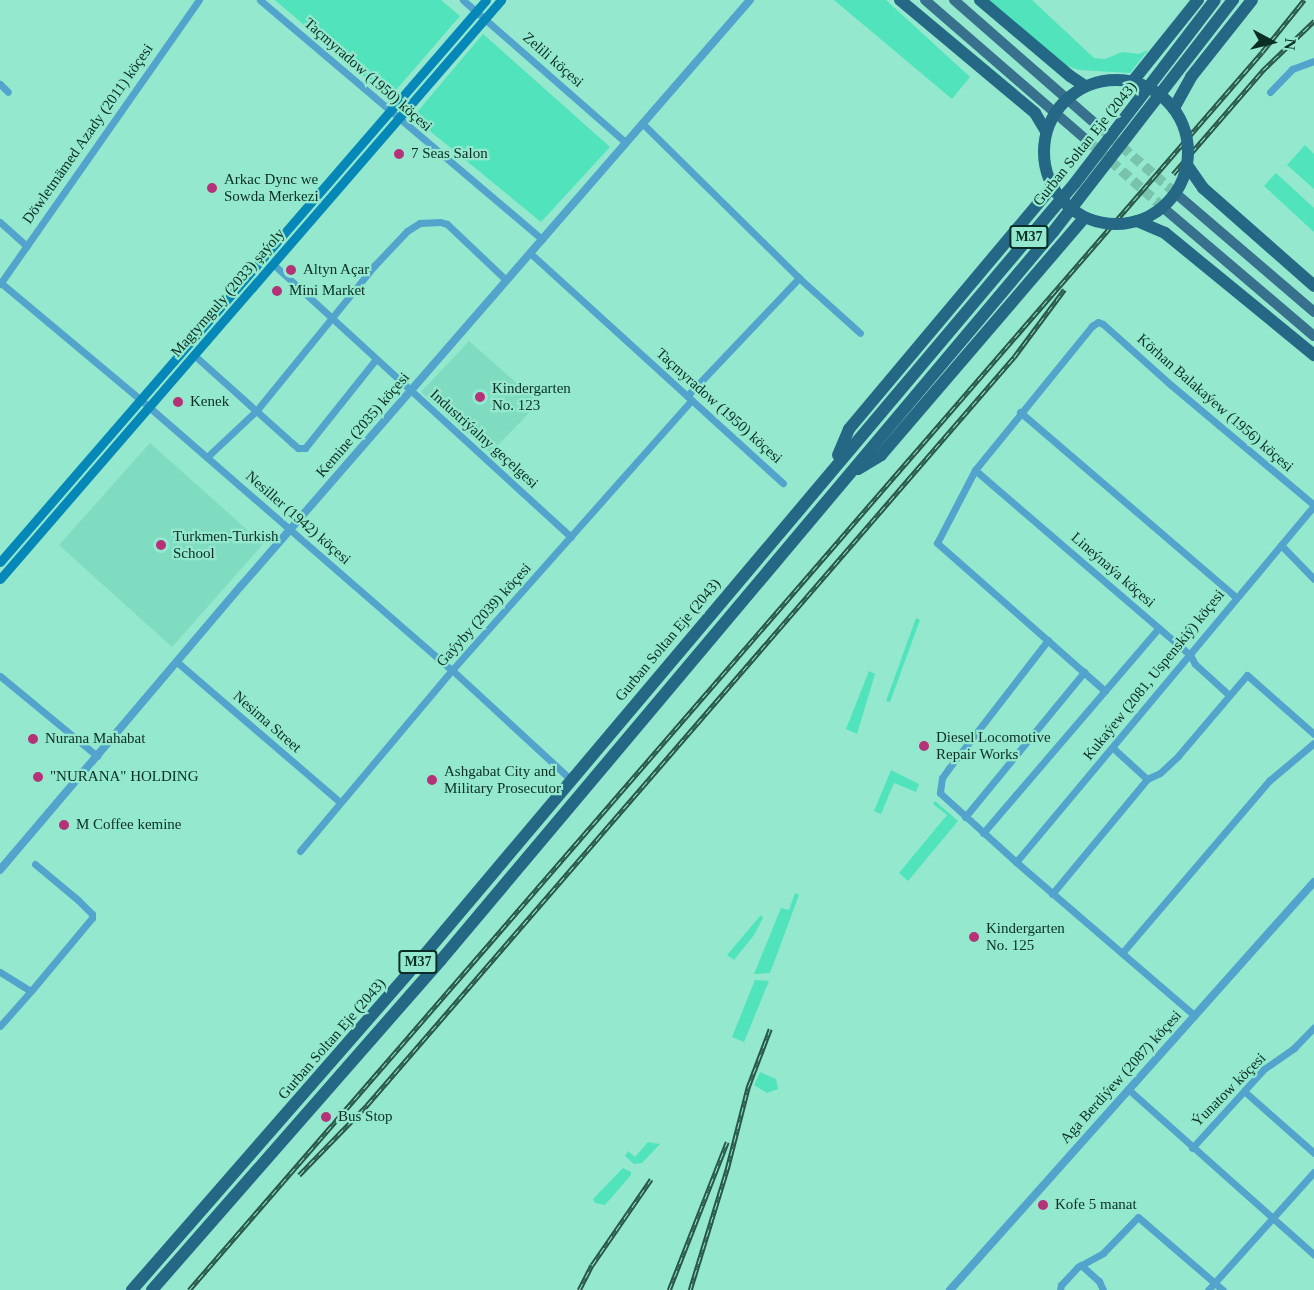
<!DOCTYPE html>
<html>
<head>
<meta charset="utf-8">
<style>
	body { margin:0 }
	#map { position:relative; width:1314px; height:1290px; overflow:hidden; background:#94e8cd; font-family:"Times New Roman",serif }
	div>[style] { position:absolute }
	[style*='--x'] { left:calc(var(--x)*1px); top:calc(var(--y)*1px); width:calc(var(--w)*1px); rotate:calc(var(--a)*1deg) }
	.built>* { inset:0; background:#7fdcc0 }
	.green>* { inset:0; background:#50e3bc }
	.primary-tunnel>* { height:10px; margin-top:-5px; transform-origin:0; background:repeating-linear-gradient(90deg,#78c3ab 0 10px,transparent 0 15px) }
	.minor>* { height:7px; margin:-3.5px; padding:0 3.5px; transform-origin:3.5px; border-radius:3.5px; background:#53a4cc }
	.tertiary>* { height:8px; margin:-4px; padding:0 4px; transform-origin:4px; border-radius:4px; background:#53a4cc }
	.secondary>* { height:9px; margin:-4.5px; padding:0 4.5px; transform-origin:4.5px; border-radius:4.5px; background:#0588b7 }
	.primary>* { height:10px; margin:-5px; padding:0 5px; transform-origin:5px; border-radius:5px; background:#37718d }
	.trunk>* { height:12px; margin:-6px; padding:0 6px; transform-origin:6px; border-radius:6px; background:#246886 }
	.rail>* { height:4.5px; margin-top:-2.25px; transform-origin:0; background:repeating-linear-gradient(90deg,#94e8cd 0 7px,#285649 0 14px); box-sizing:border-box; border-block:2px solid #285649 }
	.trunk-bridge>* { height:12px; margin:-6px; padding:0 6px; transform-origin:6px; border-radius:6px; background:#246886 }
	.trunk-bridge>.ring { margin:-6px; padding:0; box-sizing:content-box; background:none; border:12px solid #246886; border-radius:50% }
	.dots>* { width:16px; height:16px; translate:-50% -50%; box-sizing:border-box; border:3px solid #94e8cd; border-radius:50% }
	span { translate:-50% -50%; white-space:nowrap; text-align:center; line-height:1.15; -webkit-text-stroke:4.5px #94e8cd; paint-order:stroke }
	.shield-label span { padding:2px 4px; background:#94e8cd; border:2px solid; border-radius:4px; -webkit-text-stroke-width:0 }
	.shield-label { font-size:14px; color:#0a2e25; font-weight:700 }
	.street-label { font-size:15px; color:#0a2e25 }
	.poi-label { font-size:15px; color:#0a2e25 }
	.left { translate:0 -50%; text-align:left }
	.north { position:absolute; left:1242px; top:12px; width:60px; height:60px; -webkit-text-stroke:4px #94e8cd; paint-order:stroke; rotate:97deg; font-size:16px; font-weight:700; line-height:24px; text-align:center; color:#0a2e25 }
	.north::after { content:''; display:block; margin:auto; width:21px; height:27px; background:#0a2e25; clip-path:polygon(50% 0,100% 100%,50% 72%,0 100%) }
</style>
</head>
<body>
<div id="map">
	<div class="built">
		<div style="clip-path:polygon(469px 341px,539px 403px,490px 453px,421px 392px)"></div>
		<div style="clip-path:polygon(150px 443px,263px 544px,172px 647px,59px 545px)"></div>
	</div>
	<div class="green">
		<div style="clip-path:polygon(275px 0,441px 0,460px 16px,389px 98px)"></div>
		<div style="clip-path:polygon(834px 0,886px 0,970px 77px,952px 99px)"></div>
		<div style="clip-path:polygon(988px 0,1032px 0,1094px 58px,1105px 59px,1122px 52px,1139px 54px,1148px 50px,1130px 73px,1079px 70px,1065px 65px)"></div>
		<div style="clip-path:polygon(483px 34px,610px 147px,541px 222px,413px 117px)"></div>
		<div style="clip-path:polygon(1305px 145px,1314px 154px,1314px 189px,1287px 165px)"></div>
		<div style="clip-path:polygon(1276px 173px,1314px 208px,1314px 232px,1264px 186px)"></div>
		<div style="clip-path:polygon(916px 618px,920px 620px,890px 702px,886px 701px)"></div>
		<div style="clip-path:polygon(869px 671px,875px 674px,857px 734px,846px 729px)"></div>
		<div style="clip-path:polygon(891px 770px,919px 784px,916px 792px,894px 783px,881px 814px,874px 811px)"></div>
		<div style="clip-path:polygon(935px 801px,958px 821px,908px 881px,899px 873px,947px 815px,933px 804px)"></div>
		<div style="clip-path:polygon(795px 893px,799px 895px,770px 973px,754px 974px,781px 908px,789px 910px)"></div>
		<div style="clip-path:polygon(761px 915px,763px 918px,754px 935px,734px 960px,727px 955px)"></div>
		<div style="clip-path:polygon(755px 980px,769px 981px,744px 1042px,732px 1037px)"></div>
		<div style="clip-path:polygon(760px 1072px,776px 1079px,778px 1089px,767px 1093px,754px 1085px)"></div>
		<div style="clip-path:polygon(648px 1142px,660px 1144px,642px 1163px,634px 1164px,625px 1156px,628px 1151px,635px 1157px)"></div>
		<div style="clip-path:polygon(623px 1168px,631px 1172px,631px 1175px,605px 1205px,595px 1203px,593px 1199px)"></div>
	</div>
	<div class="primary-tunnel">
		<div style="--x:1099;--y:127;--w:107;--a:40.8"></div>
		<div style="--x:1088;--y:141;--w:106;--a:41.5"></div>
	</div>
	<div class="minor">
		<div style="--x:260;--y:0;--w:370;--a:40.3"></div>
		<div style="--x:463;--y:0;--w:215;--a:41.2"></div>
		<div style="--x:0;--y:84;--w:11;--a:45"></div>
		<div style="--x:1270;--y:92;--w:32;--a:-46"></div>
		<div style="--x:1292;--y:69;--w:23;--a:-20"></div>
		<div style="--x:642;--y:123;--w:221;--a:44.6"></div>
		<div style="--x:799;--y:278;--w:82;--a:42"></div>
		<div style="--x:0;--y:222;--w:36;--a:42"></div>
		<div style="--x:530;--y:253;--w:342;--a:42.3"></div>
		<div style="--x:273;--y:264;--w:404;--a:42.5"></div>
		<div style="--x:1;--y:283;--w:182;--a:39.9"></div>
		<div style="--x:141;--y:400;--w:412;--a:41"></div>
		<div style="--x:452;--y:670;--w:162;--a:42.7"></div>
		<div style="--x:0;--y:284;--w:347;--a:-55"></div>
		<div style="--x:194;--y:355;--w:132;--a:41.9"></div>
		<div style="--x:292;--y:443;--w:8;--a:40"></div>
		<div style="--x:298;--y:448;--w:7;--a:0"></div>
		<div style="--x:305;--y:448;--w:114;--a:-51.4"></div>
		<div style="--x:687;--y:396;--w:163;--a:-46.5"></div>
		<div style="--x:1020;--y:412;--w:284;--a:40.6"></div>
		<div style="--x:207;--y:457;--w:69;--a:-43.2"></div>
		<div style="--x:257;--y:410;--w:186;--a:-50.9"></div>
		<div style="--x:374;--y:266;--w:48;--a:-46.7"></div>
		<div style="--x:407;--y:231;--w:15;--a:-32"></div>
		<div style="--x:420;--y:223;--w:20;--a:-3"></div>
		<div style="--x:440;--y:222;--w:7;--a:16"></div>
		<div style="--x:447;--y:224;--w:81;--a:43.5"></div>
		<div style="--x:975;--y:470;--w:284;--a:40.7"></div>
		<div style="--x:1190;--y:655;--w:10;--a:61"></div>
		<div style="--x:1195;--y:664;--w:46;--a:42.4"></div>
		<div style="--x:1281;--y:545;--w:47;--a:45.9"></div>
		<div style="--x:1048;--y:640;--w:162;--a:127.7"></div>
		<div style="--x:949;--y:768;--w:12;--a:125"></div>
		<div style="--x:942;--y:778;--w:15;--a:98"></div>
		<div style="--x:940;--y:793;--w:103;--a:42.2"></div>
		<div style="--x:1016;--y:862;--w:235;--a:40.7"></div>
		<div style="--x:177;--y:662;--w:215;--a:40.7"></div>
		<div style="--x:0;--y:676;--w:126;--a:39.5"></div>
		<div style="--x:1105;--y:691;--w:224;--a:-138.6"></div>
		<div style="--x:937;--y:543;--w:82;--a:-62.5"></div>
		<div style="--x:975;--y:470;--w:186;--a:-50.9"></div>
		<div style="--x:1092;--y:326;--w:7;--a:-34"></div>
		<div style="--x:1098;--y:322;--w:5;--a:22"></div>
		<div style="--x:1103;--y:324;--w:91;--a:41.9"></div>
		<div style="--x:1171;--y:385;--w:187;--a:40"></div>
		<div style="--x:1113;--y:748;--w:46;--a:42.4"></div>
		<div style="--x:965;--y:817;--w:188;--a:-50.6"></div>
		<div style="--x:983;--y:833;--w:270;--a:-49.4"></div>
		<div style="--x:300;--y:851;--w:236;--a:-50"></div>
		<div style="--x:452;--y:670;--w:361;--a:-48.4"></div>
		<div style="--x:1016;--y:862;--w:465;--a:-50.1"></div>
		<div style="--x:1052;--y:894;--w:149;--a:-50.4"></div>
		<div style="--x:1147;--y:779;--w:14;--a:-25"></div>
		<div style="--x:1160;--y:773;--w:25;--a:-43"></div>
		<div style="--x:1178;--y:756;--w:106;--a:-49.6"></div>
		<div style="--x:1247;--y:675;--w:89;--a:41.4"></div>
		<div style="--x:1122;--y:953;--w:228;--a:-49.5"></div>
		<div style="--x:1270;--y:780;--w:57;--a:-40.1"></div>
		<div style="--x:0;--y:972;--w:36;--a:32"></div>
		<div style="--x:31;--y:991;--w:95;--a:-50.1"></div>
		<div style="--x:92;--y:918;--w:4;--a:-90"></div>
		<div style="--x:92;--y:914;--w:20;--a:-135"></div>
		<div style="--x:78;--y:900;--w:56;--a:-140.1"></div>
		<div style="--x:0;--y:1026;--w:47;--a:-48.5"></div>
		<div style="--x:1128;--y:1089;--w:249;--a:41.7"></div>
		<div style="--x:1244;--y:1091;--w:94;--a:41.5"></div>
		<div style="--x:1192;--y:1148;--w:107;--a:-47.7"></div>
		<div style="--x:1264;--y:1069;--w:37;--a:-35"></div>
		<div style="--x:1294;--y:1048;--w:29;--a:-46"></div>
		<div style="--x:1081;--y:1265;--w:24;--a:42"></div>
		<div style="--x:1099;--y:1281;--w:10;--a:66"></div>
		<div style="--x:1060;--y:1290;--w:5;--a:-79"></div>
		<div style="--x:1061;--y:1285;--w:25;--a:-47"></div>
		<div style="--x:1078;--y:1267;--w:29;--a:-29"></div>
		<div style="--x:1103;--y:1253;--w:50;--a:-45.8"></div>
		<div style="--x:1138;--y:1217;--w:112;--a:40.7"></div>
		<div style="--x:1208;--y:1290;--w:159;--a:-48.1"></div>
	</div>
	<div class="tertiary">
		<div style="--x:0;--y:870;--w:372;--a:-49.7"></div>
		<div style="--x:241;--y:586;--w:776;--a:-49.02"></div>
		<div style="--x:950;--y:1290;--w:547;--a:-48.26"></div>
	</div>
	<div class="secondary">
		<div style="--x:0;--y:562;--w:743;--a:-49.15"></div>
		<div style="--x:0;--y:579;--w:766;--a:-49.13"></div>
	</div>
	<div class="primary">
		<div style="--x:925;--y:0;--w:216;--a:40.9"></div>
		<div style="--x:954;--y:0;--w:193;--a:41.2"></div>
		<div style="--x:1180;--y:197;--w:177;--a:40.6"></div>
		<div style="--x:1167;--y:211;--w:193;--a:40.4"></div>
	</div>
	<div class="trunk">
		<div style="--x:900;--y:0;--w:176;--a:39.9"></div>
		<div style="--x:1035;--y:113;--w:21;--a:59"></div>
		<div style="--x:980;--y:0;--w:118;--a:40.2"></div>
		<div style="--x:1070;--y:76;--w:18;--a:34"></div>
		<div style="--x:1133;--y:81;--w:104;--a:-51.3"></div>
		<div style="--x:1174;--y:108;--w:35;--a:-61"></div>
		<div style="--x:1191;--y:77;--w:98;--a:-51.6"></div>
		<div style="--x:1187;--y:165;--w:28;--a:55"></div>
		<div style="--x:1203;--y:188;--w:148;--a:41.4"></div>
		<div style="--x:1137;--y:221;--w:30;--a:23"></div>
		<div style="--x:1165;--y:233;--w:193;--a:39.3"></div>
		<div style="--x:838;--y:455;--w:28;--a:-67"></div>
		<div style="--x:849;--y:429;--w:316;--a:-50"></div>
		<div style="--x:858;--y:469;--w:27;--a:-31"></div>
		<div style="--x:881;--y:455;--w:312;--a:-49.4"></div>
		<div style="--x:132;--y:1290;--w:446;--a:-48.9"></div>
		<div style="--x:425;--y:954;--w:1008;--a:-49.87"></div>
		<div style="--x:1075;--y:183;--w:230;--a:-52.6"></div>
		<div style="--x:152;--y:1290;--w:439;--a:-48.8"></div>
		<div style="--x:441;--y:960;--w:951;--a:-49.95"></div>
		<div style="--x:1053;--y:232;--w:294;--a:-52.2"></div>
	</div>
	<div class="rail">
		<div style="--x:1173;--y:174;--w:138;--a:-49.1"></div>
		<div style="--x:1263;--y:70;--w:71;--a:-43.9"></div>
		<div style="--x:299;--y:1175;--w:98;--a:-45.8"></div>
		<div style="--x:367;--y:1105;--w:989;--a:-49.14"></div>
		<div style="--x:1014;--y:357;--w:84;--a:-53.3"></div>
		<div style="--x:189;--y:1290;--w:1638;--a:-49.08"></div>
		<div style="--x:1262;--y:52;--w:67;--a:-51.1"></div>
		<div style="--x:579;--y:1290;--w:28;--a:-63"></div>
		<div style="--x:592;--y:1265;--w:104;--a:-55.5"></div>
		<div style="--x:669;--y:1290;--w:159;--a:-68.6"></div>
		<div style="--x:690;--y:1290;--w:127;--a:-73"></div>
		<div style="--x:727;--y:1169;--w:85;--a:-75.6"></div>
		<div style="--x:748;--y:1087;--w:62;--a:-69.2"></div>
	</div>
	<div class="trunk-bridge">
		<div class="ring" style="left:1044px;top:80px;width:132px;height:132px"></div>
	</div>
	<div class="dots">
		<div style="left:399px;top:154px;background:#b53279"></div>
		<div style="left:212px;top:188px;background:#b53279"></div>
		<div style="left:291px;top:270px;background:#b53279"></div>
		<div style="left:277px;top:291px;background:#b53279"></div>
		<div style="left:480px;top:397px;background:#b53279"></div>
		<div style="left:178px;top:402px;background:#b53279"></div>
		<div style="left:161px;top:545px;background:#b53279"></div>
		<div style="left:33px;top:739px;background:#b53279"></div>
		<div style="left:924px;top:746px;background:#b53279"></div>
		<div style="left:38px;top:777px;background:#b53279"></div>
		<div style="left:432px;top:780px;background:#b53279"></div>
		<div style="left:64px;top:825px;background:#b53279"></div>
		<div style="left:974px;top:937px;background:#b53279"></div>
		<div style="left:326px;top:1117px;background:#b53279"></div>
		<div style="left:1043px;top:1205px;background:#b53279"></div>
	</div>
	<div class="shield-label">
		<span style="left:1029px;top:237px">M37</span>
		<span style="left:418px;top:962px">M37</span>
	</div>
	<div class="street-label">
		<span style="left:553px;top:60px;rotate:41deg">Zelili köçesi</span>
		<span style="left:368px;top:75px;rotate:41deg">Taçmyradow (1950) köçesi</span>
		<span style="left:88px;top:134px;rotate:-55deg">Döwletmämed Azady (2011) köçesi</span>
		<span style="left:1085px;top:144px;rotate:-51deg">Gurban Soltan Eje (2043)</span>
		<span style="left:228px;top:293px;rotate:-49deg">Magtymguly (2033) şaýoly</span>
		<span style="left:1215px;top:403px;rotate:41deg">Körhan Balakaýew (1956) köçesi</span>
		<span style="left:719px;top:406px;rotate:42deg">Taçmyradow (1950) köçesi</span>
		<span style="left:363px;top:425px;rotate:-49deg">Kemine (2035) köçesi</span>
		<span style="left:484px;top:439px;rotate:42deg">Industriýalny geçelgesi</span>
		<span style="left:298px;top:518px;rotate:41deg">Nesiller (1942) köçesi</span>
		<span style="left:1113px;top:570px;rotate:41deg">Lineýnaýa köçesi</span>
		<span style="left:484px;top:615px;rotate:-48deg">Gaýyby (2039) köçesi</span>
		<span style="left:668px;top:640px;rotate:-50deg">Gurban Soltan Eje (2043)</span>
		<span style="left:1154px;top:675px;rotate:-51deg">Kukaýew (2081, Uspenskiý) köçesi</span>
		<span style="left:267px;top:722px;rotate:41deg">Nesima Street</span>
		<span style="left:332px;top:1039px;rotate:-49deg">Gurban Soltan Eje (2043)</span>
		<span style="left:1121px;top:1077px;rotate:-48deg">Aga Berdiýew (2087) köçesi</span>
		<span style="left:1229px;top:1090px;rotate:-45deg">Ýunatow köçesi</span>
	</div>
	<div class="poi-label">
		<span class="left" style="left:411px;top:154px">7 Seas Salon</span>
		<span class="left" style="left:224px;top:188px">Arkac Dync we<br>Sowda Merkezi</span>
		<span class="left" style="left:303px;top:270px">Altyn Açar</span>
		<span class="left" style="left:289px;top:291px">Mini Market</span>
		<span class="left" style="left:492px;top:397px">Kindergarten<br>No. 123</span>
		<span class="left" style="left:190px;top:402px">Kenek</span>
		<span class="left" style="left:173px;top:545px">Turkmen-Turkish<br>School</span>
		<span class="left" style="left:936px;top:746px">Diesel Locomotive<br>Repair Works</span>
		<span class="left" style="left:45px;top:739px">Nurana Mahabat</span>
		<span class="left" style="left:444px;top:780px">Ashgabat City and<br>Military Prosecutor</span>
		<span class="left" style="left:50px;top:777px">"NURANA" HOLDING</span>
		<span class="left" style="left:76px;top:825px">M Coffee kemine</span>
		<span class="left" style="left:986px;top:937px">Kindergarten<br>No. 125</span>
		<span class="left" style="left:338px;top:1117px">Bus Stop</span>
		<span class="left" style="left:1055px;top:1205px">Kofe 5 manat</span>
	</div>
	<div class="north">N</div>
</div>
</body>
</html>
